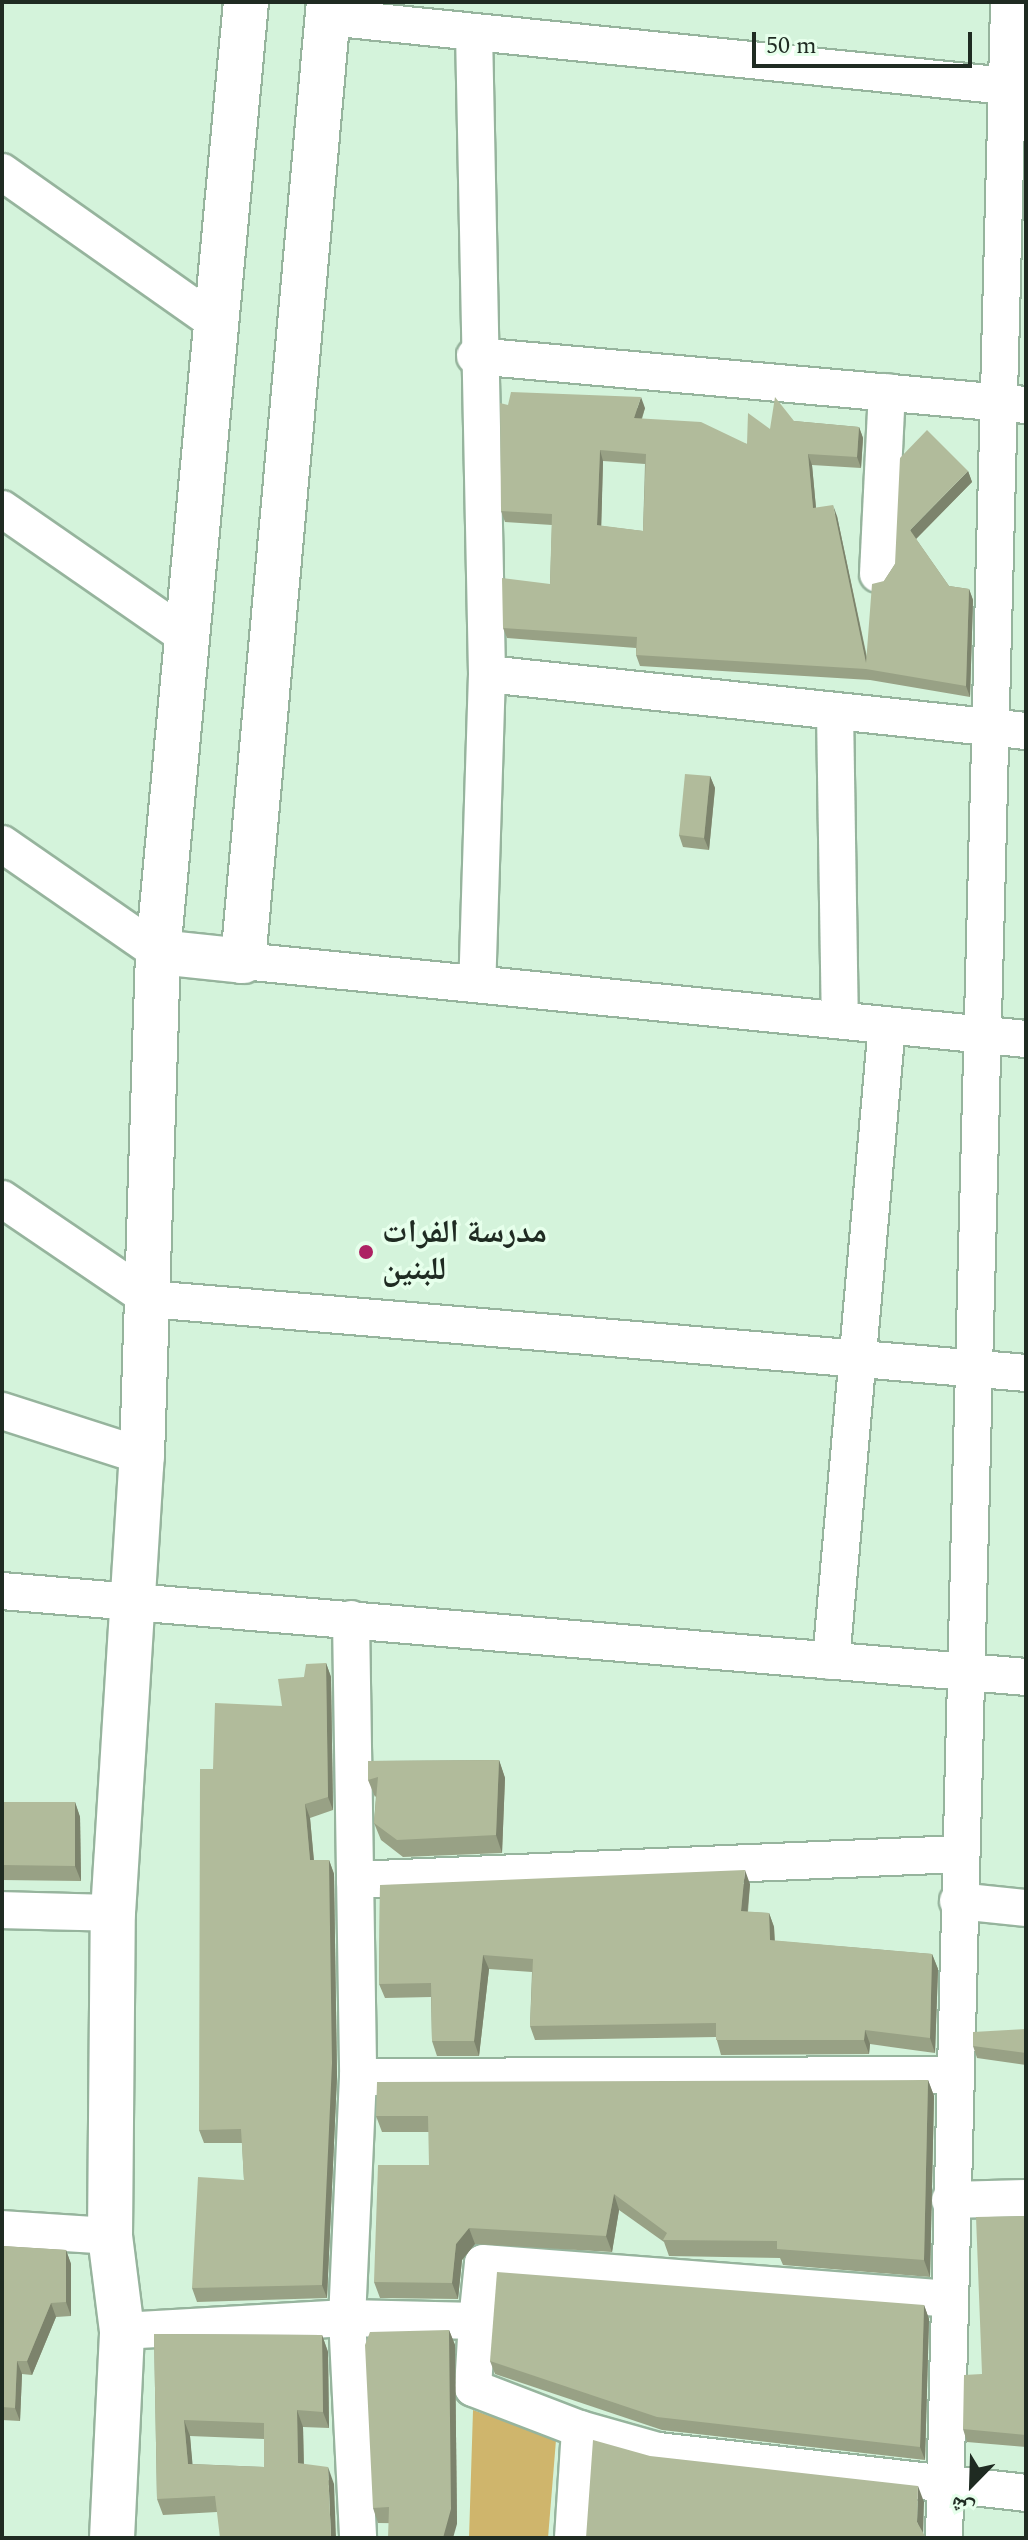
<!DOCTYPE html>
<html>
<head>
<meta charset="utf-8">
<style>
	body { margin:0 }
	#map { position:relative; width:1028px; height:2540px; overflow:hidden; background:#d4f3db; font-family:Spectral,"Noto Naskh Arabic",serif }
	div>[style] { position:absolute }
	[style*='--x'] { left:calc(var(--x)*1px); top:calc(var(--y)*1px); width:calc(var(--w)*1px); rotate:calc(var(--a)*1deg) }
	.green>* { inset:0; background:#cfb56c }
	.roads { filter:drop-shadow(2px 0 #96b49d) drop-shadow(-2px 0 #96b49d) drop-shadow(0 2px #96b49d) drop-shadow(0 -2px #96b49d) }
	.street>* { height:36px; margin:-18px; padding:0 18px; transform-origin:18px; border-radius:18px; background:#fff }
	.secondary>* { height:44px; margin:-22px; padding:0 22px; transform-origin:22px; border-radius:22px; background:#fff }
	.wall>* { inset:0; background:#98a185 }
	.shaded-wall>* { inset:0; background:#7c836c }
	.building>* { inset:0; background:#b1bb9b }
	.dots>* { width:22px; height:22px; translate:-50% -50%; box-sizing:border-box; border:4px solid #e6ffeb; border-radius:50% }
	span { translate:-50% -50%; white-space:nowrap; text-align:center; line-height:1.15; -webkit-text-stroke:7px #e6ffeb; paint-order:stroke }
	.poi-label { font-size:32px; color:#1f2b22; font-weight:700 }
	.left { translate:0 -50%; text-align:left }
	.frame { position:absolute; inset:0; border:4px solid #1f2b22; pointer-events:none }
	.north { position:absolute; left:932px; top:2444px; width:80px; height:80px; -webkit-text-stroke:6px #e6ffeb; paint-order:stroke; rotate:203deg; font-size:22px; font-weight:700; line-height:32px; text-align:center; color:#1f2b22 }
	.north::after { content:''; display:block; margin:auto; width:28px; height:36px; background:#1f2b22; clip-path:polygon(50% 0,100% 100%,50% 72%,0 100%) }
	.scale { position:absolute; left:752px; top:32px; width:220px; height:36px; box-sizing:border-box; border:4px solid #1f2b22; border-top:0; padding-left:10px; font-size:24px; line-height:28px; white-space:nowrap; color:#1f2b22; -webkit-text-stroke:6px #e6ffeb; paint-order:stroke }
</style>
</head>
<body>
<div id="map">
	<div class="green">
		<div style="clip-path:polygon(473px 2410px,556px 2440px,548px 2538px,469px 2538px)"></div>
	</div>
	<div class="roads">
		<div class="street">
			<div style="--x:328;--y:17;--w:702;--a:5.81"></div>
			<div style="--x:474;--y:32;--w:642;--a:88.84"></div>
			<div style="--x:487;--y:674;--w:310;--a:91.8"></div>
			<div style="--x:2;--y:172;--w:262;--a:35.2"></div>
			<div style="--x:475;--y:356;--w:553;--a:5.08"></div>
			<div style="--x:2;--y:509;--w:225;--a:34.7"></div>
			<div style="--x:878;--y:574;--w:182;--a:-87.2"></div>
			<div style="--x:487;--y:674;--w:542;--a:6.04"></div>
			<div style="--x:835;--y:711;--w:309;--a:89.1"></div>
			<div style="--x:2;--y:844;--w:190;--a:34.7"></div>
			<div style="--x:243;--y:961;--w:787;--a:5.69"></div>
			<div style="--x:2;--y:1199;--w:178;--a:34.2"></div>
			<div style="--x:149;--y:1299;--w:880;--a:4.82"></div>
			<div style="--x:2;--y:1411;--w:147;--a:17.8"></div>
			<div style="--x:2;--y:1591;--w:1028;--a:4.8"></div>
			<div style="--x:351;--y:1619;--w:458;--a:89.1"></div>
			<div style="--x:358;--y:2077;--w:241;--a:92.6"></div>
			<div style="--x:347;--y:2318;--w:220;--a:87.1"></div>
			<div style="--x:831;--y:1661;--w:638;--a:-84.97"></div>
			<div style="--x:355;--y:1880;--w:605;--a:-2.46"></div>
			<div style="--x:958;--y:1901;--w:68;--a:5.9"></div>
			<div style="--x:2;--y:1910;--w:111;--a:1.5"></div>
			<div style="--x:358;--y:2077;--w:595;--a:-0.19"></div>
			<div style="--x:950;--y:2200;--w:76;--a:-1.5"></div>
			<div style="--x:2;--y:2229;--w:108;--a:3.7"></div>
			<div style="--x:477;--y:2321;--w:58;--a:-84.1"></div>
			<div style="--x:483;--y:2263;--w:465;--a:4.4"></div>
			<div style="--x:122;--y:2331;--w:225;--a:-3.3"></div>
			<div style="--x:347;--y:2318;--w:130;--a:1.3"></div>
			<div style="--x:477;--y:2321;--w:67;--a:93.4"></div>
			<div style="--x:473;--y:2388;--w:115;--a:21"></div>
			<div style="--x:580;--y:2429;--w:81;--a:15.8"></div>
			<div style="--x:658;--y:2451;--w:370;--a:6.5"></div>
			<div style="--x:573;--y:2538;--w:109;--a:-86.3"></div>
			<div style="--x:944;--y:2538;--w:2537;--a:-88.53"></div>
		</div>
		<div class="secondary">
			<div style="--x:158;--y:952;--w:85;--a:6"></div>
			<div style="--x:243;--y:961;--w:963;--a:-84.88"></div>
			<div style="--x:112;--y:2538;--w:207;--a:-87.2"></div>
			<div style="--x:122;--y:2331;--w:96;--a:-97.2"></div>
			<div style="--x:110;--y:2236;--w:323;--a:-89.5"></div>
			<div style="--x:113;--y:1913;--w:458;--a:-86.4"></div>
			<div style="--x:142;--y:1456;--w:504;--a:-88.18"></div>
			<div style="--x:158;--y:952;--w:954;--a:-84.71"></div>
		</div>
	</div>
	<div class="wall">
		<div style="clip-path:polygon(evenodd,508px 405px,645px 408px,642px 419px,747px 444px,770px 429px,794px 421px,859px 427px,863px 438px,861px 468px,812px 465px,816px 508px,837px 516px,867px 657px,884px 581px,895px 564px,968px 471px,972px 482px,916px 539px,949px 586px,969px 589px,973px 600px,970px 697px,870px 680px,640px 666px,636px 655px,636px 648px,507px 638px,503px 628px,550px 584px,552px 525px,505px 522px,501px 511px,508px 405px,603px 461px,645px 464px,643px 531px,601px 526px,603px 461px)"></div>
		<div style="clip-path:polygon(710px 776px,715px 788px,709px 850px,683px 847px,679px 835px)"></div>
		<div style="clip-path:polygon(326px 1663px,331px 1677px,333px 1810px,310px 1818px,314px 1860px,329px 1860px,334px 1874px,337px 2077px,327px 2298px,197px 2302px,192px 2288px,244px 2180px,242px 2143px,204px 2143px,199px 2130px,213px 1769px,282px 1706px,304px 1677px)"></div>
		<div style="clip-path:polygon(499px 1760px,505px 1778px,502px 1853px,403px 1857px,381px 1840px,374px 1823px,376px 1796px,375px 1797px,368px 1780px,368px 1761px)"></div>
		<div style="clip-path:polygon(2px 1802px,75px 1802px,80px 1817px,81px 1881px,2px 1880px)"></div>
		<div style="clip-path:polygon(750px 1884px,748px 1912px,769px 1913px,774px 1927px,775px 1941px,932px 1954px,938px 1969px,935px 2053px,870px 2044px,869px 2054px,721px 2055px,716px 2037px,535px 2040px,530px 2026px,532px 1972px,489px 1969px,479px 2056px,437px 2056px,432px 2041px,431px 1997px,385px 1998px,379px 1984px,380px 1885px)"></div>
		<div style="clip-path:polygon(1026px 2029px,1026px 2065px,977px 2058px,973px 2046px)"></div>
		<div style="clip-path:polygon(928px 2080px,934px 2096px,930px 2277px,783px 2265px,780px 2258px,669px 2256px,664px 2242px,619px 2210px,612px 2252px,475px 2244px,462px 2260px,458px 2299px,380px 2298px,374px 2282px,429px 2165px,429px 2132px,382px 2132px,376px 2116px)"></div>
		<div style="clip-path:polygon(1026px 2216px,1026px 2447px,967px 2442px,963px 2429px,982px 2374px)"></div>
		<div style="clip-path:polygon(2px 2246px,66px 2250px,71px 2264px,71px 2316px,56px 2317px,32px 2375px,22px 2374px,20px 2421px,2px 2420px)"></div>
		<div style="clip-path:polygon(924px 2305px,929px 2319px,925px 2460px,662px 2430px,495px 2374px,490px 2361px)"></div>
		<div style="clip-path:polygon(449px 2330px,455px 2345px,457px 2524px,378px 2523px,373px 2508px)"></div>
		<div style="clip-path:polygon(evenodd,154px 2334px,322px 2335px,328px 2352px,329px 2428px,303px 2427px,304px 2464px,334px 2484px,217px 2512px,163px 2515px,157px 2499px,154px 2334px,190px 2436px,264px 2439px,264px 2467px,192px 2464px,190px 2436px)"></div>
	</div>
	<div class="shaded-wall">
		<div style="clip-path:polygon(641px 397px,645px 408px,638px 429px,634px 418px)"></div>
		<div style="clip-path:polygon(859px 427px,863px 438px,861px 468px,857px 457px)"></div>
		<div style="clip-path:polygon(600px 450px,603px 461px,601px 536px,597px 525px)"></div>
		<div style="clip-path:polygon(808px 454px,812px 465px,817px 519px,813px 508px)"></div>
		<div style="clip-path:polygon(968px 471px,972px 482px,914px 541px,910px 530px)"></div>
		<div style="clip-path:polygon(833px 505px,837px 516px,869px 669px,866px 663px)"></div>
		<div style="clip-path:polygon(969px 589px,973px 600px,970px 697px,966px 686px)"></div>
		<div style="clip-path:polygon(710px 776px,715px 788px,709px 850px,704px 838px)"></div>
		<div style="clip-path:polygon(326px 1663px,331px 1677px,333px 1810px,328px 1797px)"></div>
		<div style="clip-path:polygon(499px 1760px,505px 1778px,502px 1853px,496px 1835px)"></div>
		<div style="clip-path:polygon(75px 1802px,80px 1817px,81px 1881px,75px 1866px)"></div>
		<div style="clip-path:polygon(305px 1804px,310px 1818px,315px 1874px,310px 1860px)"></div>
		<div style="clip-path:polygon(329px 1860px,334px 1874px,337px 2077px,327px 2298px,322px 2285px)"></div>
		<div style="clip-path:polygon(745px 1870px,750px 1884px,746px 1926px,741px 1911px)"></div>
		<div style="clip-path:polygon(769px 1913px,774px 1927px,775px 1955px,770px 1940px)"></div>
		<div style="clip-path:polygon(932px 1954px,938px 1969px,935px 2053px,930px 2038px)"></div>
		<div style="clip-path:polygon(483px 1955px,489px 1969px,479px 2056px,474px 2041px)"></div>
		<div style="clip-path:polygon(865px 2030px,870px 2044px,869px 2054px,864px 2040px)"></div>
		<div style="clip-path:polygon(928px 2080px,934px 2096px,930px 2277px,924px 2260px)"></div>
		<div style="clip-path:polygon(614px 2194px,619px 2210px,612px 2252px,606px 2236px)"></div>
		<div style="clip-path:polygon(469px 2228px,475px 2244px,462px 2260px,458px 2299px,452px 2283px,456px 2244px)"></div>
		<div style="clip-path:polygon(66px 2250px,71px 2264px,71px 2316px,66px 2302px)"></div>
		<div style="clip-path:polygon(51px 2303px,56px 2317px,32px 2375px,27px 2361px)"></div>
		<div style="clip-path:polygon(924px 2305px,929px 2319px,925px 2460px,920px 2447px)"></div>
		<div style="clip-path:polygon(449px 2330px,455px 2345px,457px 2524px,453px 2538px,443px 2538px)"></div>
		<div style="clip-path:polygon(322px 2335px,328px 2352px,329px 2428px,323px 2412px)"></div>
		<div style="clip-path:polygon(17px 2361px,22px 2374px,20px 2421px,15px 2408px)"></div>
		<div style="clip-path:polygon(297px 2410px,303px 2427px,304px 2479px,298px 2463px)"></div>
		<div style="clip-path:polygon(184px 2420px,190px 2436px,194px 2480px,188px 2464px)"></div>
		<div style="clip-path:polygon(328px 2467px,334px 2484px,336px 2538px,331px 2538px)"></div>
		<div style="clip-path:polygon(918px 2486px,924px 2502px,923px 2538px,917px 2522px)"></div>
	</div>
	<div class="building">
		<div style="clip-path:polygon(evenodd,511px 392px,641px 397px,634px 418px,701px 422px,747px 444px,748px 413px,770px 429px,775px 397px,794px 421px,859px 427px,857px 457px,808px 454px,813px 508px,833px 505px,866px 663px,872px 584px,884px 581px,895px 564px,900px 458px,927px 430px,968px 471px,910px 530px,949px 586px,969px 589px,966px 686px,866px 669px,636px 655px,637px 637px,503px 628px,502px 578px,550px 584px,552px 514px,501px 511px,500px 403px,508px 405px,511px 392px,600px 450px,646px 454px,643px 531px,597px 525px,600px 450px)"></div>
		<div style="clip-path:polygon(685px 774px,710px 776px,704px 838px,679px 835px)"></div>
		<div style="clip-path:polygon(326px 1663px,328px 1797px,305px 1804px,310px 1860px,329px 1860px,332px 2063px,322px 2285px,192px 2288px,198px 2177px,244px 2180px,241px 2129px,199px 2130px,200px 1769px,213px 1769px,215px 1703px,282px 1706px,278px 1679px,304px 1677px,306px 1664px)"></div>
		<div style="clip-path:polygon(499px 1760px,496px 1835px,397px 1840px,374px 1823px,378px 1777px,368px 1780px,368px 1761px)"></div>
		<div style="clip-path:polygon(2px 1802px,75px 1802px,75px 1866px,2px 1865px)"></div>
		<div style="clip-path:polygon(745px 1870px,741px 1911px,769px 1913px,770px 1940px,932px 1954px,930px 2038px,865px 2030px,864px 2040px,716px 2040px,716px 2023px,530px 2026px,533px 1959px,483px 1955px,474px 2041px,432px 2041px,431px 1983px,379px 1984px,380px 1885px)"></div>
		<div style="clip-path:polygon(1026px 2029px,1026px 2053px,973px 2046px,973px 2032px)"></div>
		<div style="clip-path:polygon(928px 2080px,924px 2260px,777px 2249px,777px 2241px,663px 2240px,667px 2233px,614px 2194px,606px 2236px,469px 2228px,456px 2244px,452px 2283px,374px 2282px,378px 2165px,429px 2165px,428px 2116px,376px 2116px,377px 2082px)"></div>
		<div style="clip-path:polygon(1026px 2216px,1026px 2435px,963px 2429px,964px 2375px,982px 2374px,976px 2217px)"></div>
		<div style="clip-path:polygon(2px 2246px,66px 2250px,66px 2302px,51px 2303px,27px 2361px,17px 2361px,15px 2408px,2px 2407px)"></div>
		<div style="clip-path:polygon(497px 2272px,924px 2305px,920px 2447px,657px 2417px,490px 2361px)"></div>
		<div style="clip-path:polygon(449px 2330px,451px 2509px,443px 2538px,388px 2538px,389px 2507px,373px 2508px,365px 2345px,370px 2332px)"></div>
		<div style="clip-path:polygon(evenodd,154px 2334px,322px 2335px,323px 2412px,297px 2410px,298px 2463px,328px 2467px,331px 2538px,220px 2538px,215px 2496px,157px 2499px,154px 2334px,184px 2420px,264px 2423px,264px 2467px,188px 2464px,184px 2420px)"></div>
		<div style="clip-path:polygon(593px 2440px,650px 2456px,918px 2486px,917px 2522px,926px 2538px,586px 2538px)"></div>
	</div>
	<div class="dots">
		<div style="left:366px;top:1252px;background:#ad2263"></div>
	</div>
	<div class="poi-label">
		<span class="left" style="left:382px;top:1252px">مدرسة الفرات<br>للبنين</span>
	</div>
	<div class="frame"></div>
	<div class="north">ش</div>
	<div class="scale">50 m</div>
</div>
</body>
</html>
